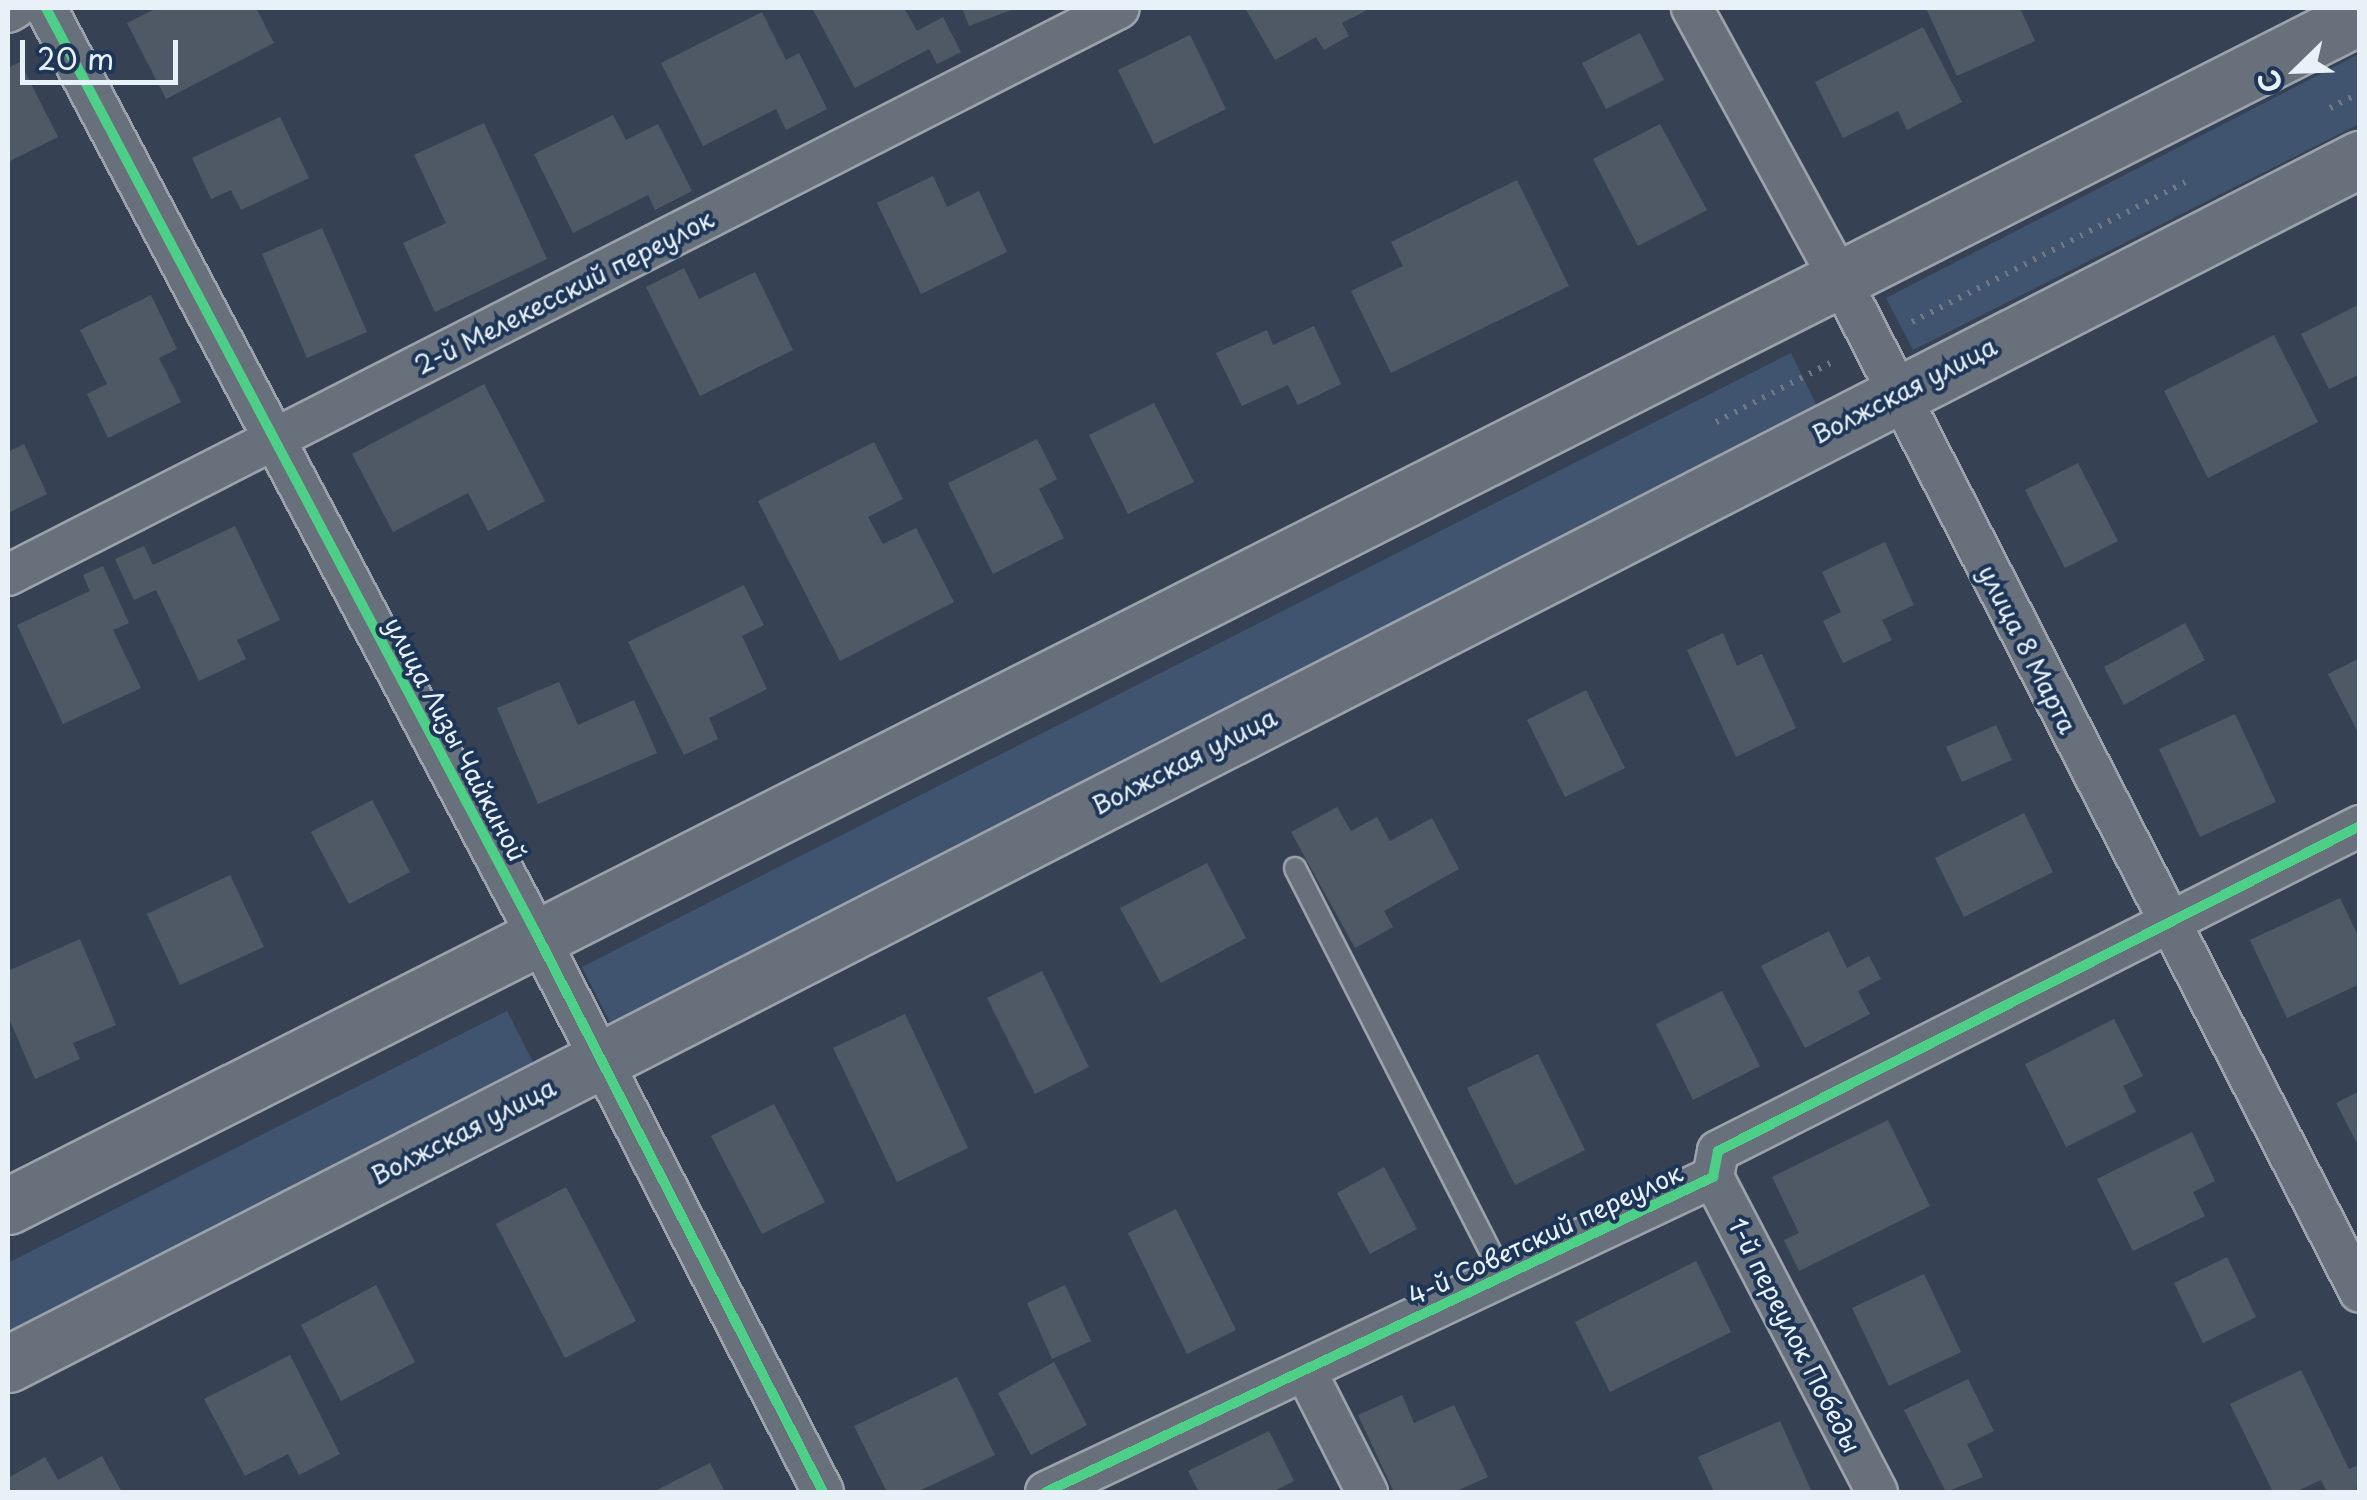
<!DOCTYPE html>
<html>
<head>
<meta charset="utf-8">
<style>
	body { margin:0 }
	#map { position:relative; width:2367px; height:1500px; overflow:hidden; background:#364254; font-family:"Playpen Sans",sans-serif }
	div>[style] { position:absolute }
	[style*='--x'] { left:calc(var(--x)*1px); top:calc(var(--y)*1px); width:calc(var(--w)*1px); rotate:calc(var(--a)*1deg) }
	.green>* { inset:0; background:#405470 }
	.building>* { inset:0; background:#4f5966 }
	.path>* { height:6px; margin-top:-3px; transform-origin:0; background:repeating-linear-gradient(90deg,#717882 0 2.5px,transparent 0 10.5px) }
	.roads { filter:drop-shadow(2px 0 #9ba2ab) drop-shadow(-2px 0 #9ba2ab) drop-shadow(0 2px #9ba2ab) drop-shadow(0 -2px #9ba2ab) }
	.service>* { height:20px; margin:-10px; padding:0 10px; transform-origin:10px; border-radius:10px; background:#68717b }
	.minor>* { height:40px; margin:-20px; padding:0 20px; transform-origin:20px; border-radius:20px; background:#68717b }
	.secondary>* { height:55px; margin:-27.5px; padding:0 27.5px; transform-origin:27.5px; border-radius:27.5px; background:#68717b }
	.cycleway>* { height:10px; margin:-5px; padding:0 5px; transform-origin:5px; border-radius:5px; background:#4dcf88 }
	span { translate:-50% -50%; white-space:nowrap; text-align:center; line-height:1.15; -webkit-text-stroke:8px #1d3557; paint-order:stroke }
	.street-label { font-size:25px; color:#e8f1f8 }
	.frame { position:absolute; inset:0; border:10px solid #e8f1f8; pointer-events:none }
	.north { position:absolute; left:2247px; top:20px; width:100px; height:100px; -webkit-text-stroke:8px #1d3557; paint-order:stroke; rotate:247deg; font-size:28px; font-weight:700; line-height:40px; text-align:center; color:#e8f1f8 }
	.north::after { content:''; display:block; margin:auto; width:35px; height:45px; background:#e8f1f8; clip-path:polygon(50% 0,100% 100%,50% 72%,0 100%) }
	.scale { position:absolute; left:20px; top:40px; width:158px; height:45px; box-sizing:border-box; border:5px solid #e8f1f8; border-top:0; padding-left:12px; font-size:30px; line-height:35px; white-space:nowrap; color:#e8f1f8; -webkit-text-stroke:8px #1d3557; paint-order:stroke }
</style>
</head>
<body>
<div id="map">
	<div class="green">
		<div style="clip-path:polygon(2359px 54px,2359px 124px,1913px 350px,1886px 298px)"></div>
		<div style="clip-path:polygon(1791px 353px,1820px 412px,613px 1028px,582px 967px)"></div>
		<div style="clip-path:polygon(507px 1011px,538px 1072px,8px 1339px,8px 1263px)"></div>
	</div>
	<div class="building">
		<div style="clip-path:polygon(157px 8px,256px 8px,274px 43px,166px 99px,127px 23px)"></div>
		<div style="clip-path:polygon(812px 8px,904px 8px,917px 31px,943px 17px,961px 52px,937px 64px,929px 49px,855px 88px)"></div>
		<div style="clip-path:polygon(962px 8px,1016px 8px,969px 26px)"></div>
		<div style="clip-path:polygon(1245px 8px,1371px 8px,1342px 23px,1349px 36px,1324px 50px,1316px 37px,1275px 60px)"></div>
		<div style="clip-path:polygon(1926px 8px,2020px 8px,2035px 41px,1957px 76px)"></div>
		<div style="clip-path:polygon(762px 12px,786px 60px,799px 53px,827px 109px,786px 130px,776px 109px,703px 146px,661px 63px)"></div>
		<div style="clip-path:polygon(1923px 27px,1962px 102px,1907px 130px,1898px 111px,1843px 138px,1815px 82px)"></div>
		<div style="clip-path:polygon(1640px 33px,1664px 80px,1606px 109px,1582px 63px)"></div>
		<div style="clip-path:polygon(1190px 35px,1226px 109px,1154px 144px,1118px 70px)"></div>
		<div style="clip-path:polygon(20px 62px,58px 137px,8px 162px,8px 68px)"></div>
		<div style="clip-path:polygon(613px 115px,626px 140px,658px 124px,692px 191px,655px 210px,648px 195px,573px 233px,534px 154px)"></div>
		<div style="clip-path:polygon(280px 117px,309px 178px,241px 210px,231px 190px,211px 199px,192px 158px)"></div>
		<div style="clip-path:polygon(484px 123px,547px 259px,435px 312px,403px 243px,446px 223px,414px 155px)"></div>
		<div style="clip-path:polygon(1660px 124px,1707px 210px,1638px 246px,1593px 159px)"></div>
		<div style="clip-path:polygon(933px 176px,947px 207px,979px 191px,1007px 252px,921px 294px,877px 203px)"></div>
		<div style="clip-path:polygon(1517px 180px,1569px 286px,1391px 373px,1351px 291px,1403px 266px,1391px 242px)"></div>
		<div style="clip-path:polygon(322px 228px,367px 332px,307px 358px,262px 254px)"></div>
		<div style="clip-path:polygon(684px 268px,699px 299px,755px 272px,793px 350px,700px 396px,646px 287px)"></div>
		<div style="clip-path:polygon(151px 295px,177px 349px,159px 358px,181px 402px,108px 438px,87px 394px,107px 384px,80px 330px)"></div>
		<div style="clip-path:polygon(2360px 304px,2360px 374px,2329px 389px,2301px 334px)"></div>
		<div style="clip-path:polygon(1314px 326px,1341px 384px,1298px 405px,1288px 385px,1242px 406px,1216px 353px,1267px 330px,1273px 345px)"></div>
		<div style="clip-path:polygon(2274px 335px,2318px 422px,2208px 478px,2164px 391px)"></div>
		<div style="clip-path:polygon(484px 384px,545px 501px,488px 531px,468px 493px,393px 532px,352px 454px)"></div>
		<div style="clip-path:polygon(1154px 403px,1194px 482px,1128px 514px,1089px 435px)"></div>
		<div style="clip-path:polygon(1037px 439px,1057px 479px,1039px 489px,1064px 538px,993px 574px,948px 483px)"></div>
		<div style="clip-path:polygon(874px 442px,903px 499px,868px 517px,883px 544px,916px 528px,954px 602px,840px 661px,758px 501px)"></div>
		<div style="clip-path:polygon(24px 444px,47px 494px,8px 513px,8px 452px)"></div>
		<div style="clip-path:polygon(2078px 463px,2118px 541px,2065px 568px,2025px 490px)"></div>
		<div style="clip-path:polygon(235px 526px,280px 620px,237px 640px,246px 659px,199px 681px,156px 590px,134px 600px,115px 559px,144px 546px,153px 565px)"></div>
		<div style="clip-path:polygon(1885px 542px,1914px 605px,1882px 620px,1892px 640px,1843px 663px,1823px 621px,1841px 612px,1822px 572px)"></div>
		<div style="clip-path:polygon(103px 566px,129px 623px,113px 630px,141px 688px,63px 724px,17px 625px,90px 591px,83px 575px)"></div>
		<div style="clip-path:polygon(744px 585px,764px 625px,742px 636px,767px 689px,709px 718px,718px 739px,684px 755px,628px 642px)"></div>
		<div style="clip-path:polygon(2185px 623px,2205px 660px,2124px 705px,2104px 667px)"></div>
		<div style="clip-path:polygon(1723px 633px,1737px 666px,1762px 654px,1796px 728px,1736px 757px,1687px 650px)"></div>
		<div style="clip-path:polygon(2360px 658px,2360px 736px,2328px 674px)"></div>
		<div style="clip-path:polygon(559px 682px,578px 725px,634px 700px,657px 753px,538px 804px,497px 708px)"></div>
		<div style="clip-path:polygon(1586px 690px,1625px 768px,1565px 797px,1527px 720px)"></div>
		<div style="clip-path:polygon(2235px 714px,2276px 802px,2200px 837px,2159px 749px)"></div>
		<div style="clip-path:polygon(1996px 725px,2012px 760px,1962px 782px,1946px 747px)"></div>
		<div style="clip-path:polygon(372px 800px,410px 872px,349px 904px,311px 832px)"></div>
		<div style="clip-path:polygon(1337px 807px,1351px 831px,1377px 817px,1390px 841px,1432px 818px,1459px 869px,1384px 911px,1393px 927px,1355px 948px,1291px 832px)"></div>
		<div style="clip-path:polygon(2024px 813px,2053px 872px,1964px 917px,1935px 858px)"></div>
		<div style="clip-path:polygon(1207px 863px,1246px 938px,1161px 983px,1120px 908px)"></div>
		<div style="clip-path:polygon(230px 875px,264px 947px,180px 985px,147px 914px)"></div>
		<div style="clip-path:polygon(2340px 898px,2360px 940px,2360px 984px,2287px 1018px,2250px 940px)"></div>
		<div style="clip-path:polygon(1829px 931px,1847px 968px,1869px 956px,1881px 979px,1858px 991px,1870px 1014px,1805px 1048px,1761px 966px)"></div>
		<div style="clip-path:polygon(80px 939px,116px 1025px,73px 1043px,80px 1059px,35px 1079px,8px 1016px,8px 971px)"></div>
		<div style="clip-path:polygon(1042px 971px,1089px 1067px,1035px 1094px,987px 998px)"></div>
		<div style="clip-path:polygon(1722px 991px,1760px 1066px,1693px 1100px,1656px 1024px)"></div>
		<div style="clip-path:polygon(905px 1014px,968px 1148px,897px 1182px,833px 1048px)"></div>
		<div style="clip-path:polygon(2114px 1019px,2143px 1076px,2123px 1086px,2136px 1112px,2066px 1147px,2025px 1064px)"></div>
		<div style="clip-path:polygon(1538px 1054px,1585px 1150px,1515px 1185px,1467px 1088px)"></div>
		<div style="clip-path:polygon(2360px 1091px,2360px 1149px,2336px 1103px)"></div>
		<div style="clip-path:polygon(774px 1104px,825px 1202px,762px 1234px,711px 1136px)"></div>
		<div style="clip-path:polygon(1888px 1120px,1930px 1206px,1799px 1271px,1784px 1240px,1799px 1233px,1772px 1177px)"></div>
		<div style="clip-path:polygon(2192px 1132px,2215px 1181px,2193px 1192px,2205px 1216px,2133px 1251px,2097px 1179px)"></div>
		<div style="clip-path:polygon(1384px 1167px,1417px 1229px,1370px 1254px,1337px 1193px)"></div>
		<div style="clip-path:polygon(566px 1187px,636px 1321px,565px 1358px,496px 1224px)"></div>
		<div style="clip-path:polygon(1176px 1209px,1236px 1330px,1187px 1354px,1128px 1233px)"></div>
		<div style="clip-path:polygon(2227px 1257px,2256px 1317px,2203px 1343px,2174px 1283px)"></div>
		<div style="clip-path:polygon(1696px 1261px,1731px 1332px,1610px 1392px,1575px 1322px)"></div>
		<div style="clip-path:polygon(1924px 1274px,1961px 1352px,1889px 1386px,1852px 1308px)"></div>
		<div style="clip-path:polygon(376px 1285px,415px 1362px,341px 1401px,301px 1325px)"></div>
		<div style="clip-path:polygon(1065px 1285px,1091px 1341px,1052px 1359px,1027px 1303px)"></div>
		<div style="clip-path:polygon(290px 1355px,340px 1454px,299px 1475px,288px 1454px,245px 1476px,204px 1399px)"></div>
		<div style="clip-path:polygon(1054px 1362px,1087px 1425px,1031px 1455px,998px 1393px)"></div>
		<div style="clip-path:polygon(2301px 1370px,2349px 1469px,2360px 1464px,2356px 1492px,2327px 1492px,2321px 1480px,2295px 1492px,2273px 1492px,2230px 1404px)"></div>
		<div style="clip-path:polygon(957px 1377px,995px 1455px,917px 1492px,887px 1492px,854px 1426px)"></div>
		<div style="clip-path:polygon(1968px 1379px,1994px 1431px,1967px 1444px,1983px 1477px,1946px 1492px,1904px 1410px)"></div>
		<div style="clip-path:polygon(1402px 1395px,1414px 1423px,1454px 1405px,1488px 1477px,1454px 1492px,1394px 1492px,1358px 1415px)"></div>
		<div style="clip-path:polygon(1780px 1421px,1812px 1492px,1714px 1492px,1698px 1457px)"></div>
		<div style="clip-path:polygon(1269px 1431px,1294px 1481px,1272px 1492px,1199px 1492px,1188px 1471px)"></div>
		<div style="clip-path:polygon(102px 1456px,122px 1492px,8px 1492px,8px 1478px,45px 1457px,58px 1480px)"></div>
		<div style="clip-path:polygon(710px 1463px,725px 1492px,653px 1492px)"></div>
	</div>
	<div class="path">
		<div style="--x:2330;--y:108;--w:34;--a:-27"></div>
		<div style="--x:1912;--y:322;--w:312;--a:-27.1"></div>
		<div style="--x:1716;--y:422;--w:133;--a:-27.3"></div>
	</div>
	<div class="roads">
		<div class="service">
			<div style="--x:1295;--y:868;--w:457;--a:63"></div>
		</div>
		<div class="minor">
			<div style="--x:46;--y:8;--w:1047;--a:62.09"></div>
			<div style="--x:536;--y:933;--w:628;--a:62.82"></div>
			<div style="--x:1692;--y:8;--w:311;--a:61.4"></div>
			<div style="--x:1841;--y:281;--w:1136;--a:62.83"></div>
			<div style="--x:8;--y:12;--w:8;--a:-30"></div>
			<div style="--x:8;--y:575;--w:1247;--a:-27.04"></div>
			<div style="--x:1713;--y:1177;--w:355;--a:62.5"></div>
			<div style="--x:1305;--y:1370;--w:137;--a:63.1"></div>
			<div style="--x:1046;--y:1492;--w:738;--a:-25.28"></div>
			<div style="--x:1713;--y:1177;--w:26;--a:-79"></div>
			<div style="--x:1718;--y:1151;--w:720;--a:-26.85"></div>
		</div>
		<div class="secondary">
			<div style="--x:8;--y:1206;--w:2636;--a:-26.84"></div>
			<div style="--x:8;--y:1364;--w:2643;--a:-27.13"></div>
		</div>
	</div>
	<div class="cycleway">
		<div style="--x:46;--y:8;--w:1047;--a:62.09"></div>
		<div style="--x:536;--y:933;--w:628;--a:62.82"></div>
		<div style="--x:1046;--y:1492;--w:738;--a:-25.28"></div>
		<div style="--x:1713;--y:1177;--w:26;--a:-79"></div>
		<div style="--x:1718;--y:1151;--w:720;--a:-26.85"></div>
	</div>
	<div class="street-label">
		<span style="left:564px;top:292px;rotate:-27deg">2-й Мелекесский переулок</span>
		<span style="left:1904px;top:390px;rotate:-27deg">Волжская улица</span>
		<span style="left:2028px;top:649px;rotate:63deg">улица 8 Марта</span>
		<span style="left:456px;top:739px;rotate:62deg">улица Лизы Чайкиной</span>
		<span style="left:1184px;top:761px;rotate:-27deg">Волжская улица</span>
		<span style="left:463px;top:1131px;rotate:-27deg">Волжская улица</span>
		<span style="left:1545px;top:1234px;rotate:-25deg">4-й Советский переулок</span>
		<span style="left:1795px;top:1335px;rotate:63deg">1-й переулок Победы</span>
	</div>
	<div class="frame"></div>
	<div class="north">С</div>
	<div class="scale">20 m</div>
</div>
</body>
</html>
